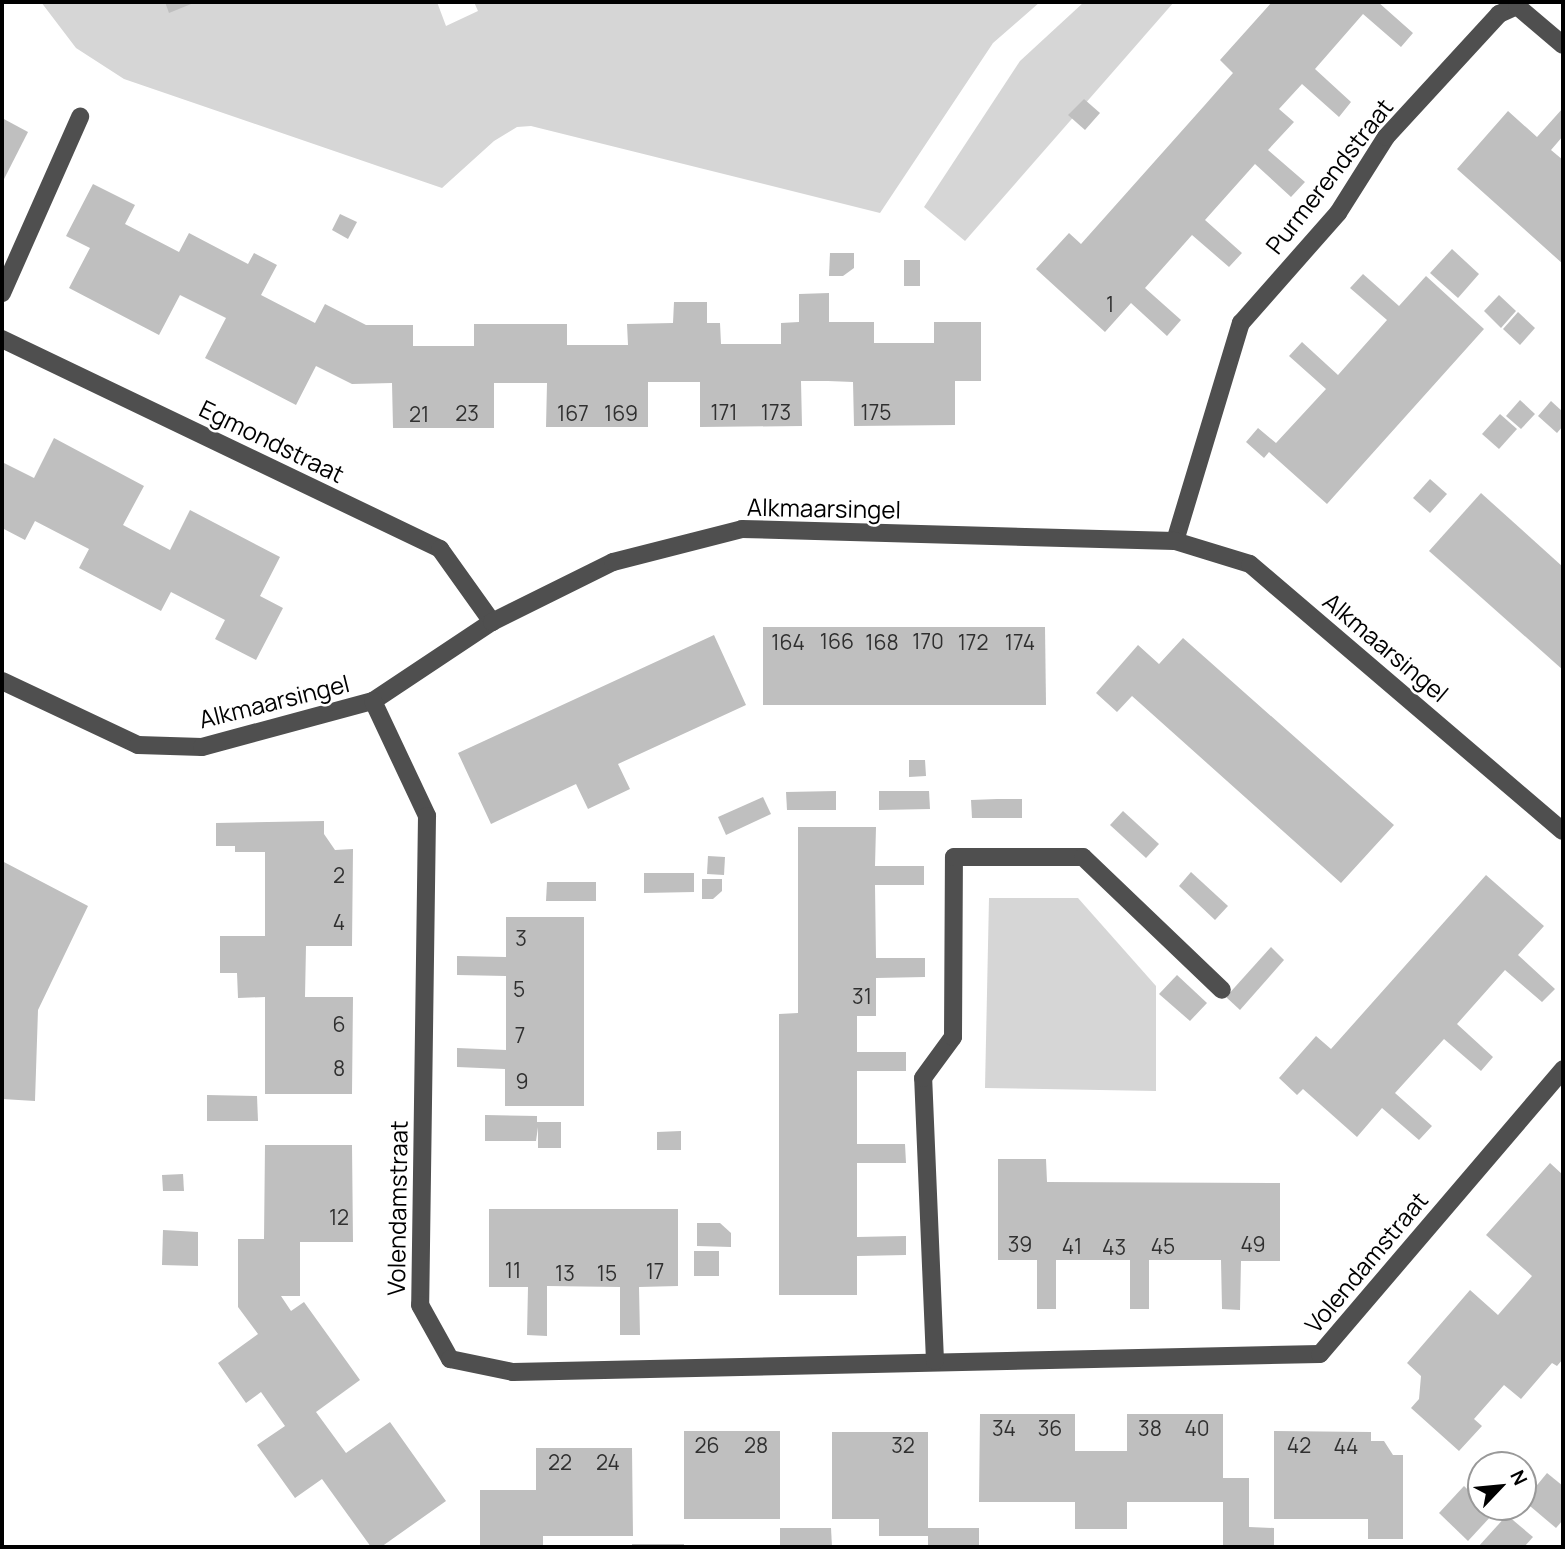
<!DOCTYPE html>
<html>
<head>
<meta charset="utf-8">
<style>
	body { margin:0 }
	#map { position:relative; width:1565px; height:1549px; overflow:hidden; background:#fff; font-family:Manrope,sans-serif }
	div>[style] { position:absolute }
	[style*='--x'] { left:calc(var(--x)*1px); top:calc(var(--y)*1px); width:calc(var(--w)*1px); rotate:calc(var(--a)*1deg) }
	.green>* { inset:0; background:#d6d6d6 }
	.building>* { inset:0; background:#bfbfbf }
	.minor>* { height:18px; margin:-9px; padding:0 9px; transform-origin:9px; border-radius:9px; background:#4f4f4f }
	span { translate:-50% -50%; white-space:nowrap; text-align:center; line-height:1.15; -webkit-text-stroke:5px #fff; paint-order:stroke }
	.number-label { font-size:21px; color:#303030 }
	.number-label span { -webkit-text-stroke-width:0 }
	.street-label { font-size:24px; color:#000 }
	.frame { position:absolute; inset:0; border:4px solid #000; pointer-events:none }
	.north { position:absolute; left:1467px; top:1451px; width:70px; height:70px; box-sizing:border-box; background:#fff; border:2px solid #999; border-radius:50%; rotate:64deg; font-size:19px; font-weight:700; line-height:28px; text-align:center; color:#000 }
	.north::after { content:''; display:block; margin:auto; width:24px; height:32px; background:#000; clip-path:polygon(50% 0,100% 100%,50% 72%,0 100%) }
</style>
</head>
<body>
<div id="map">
	<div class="green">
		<div style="clip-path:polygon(41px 2px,437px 2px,446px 26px,478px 11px,474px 2px,1040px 2px,993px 43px,880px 213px,531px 126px,517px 127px,494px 141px,442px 188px,124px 79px,76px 48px)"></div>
		<div style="clip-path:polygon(1084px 2px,1174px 2px,965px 241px,924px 207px,1020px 61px)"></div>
		<div style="clip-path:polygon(989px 898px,1078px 898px,1156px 986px,1156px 1091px,985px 1088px)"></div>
	</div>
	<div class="building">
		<div style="clip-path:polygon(165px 2px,196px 2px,169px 13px)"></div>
		<div style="clip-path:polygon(1272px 2px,1378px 2px,1413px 33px,1401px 47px,1363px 14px,1315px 69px,1351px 102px,1339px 117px,1302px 84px,1279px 109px,1294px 122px,1268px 150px,1305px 182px,1291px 197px,1255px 164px,1205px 220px,1242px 253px,1229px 267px,1192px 235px,1145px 288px,1181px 320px,1167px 336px,1131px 303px,1105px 332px,1036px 269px,1069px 233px,1081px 244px,1204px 106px,1233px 73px,1220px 60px)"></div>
		<div style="clip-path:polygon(1084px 99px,1100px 113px,1085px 130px,1068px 115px)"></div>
		<div style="clip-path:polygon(1563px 108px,1563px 136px,1551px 150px,1563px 160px,1563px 264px,1457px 169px,1508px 111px,1537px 137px)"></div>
		<div style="clip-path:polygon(2px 118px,28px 132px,2px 183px)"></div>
		<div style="clip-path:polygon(93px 184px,135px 205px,125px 224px,179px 252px,189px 233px,248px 264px,254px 253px,277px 265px,261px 295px,315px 323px,325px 304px,366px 325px,413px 325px,413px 346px,474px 346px,474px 324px,567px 324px,567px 345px,628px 345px,627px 324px,673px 323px,674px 302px,707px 302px,707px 323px,720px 323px,721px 344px,781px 344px,781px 323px,799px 322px,799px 294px,829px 293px,829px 322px,874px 322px,874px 343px,934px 343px,934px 322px,981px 322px,981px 381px,955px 381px,955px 425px,854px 426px,853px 382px,828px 381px,801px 381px,802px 426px,700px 427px,700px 382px,648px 382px,648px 427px,546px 427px,547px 383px,494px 383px,494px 428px,393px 428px,392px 383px,352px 384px,316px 366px,296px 405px,205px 358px,226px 318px,180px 295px,159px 335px,69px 288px,90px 248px,66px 236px)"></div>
		<div style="clip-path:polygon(340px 214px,357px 222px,348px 239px,332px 230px)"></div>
		<div style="clip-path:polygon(1452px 249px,1479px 274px,1458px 298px,1430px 273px)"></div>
		<div style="clip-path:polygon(830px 253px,854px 253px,854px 268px,843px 276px,829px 276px)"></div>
		<div style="clip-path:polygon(904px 260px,920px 260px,920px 286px,904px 286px)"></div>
		<div style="clip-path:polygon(1363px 274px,1399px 306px,1426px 276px,1484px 329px,1327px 504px,1269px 452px,1264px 458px,1246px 442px,1258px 428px,1276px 443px,1326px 389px,1289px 356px,1302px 342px,1338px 375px,1387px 320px,1350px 288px)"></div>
		<div style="clip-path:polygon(1499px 295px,1516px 311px,1501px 328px,1484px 311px)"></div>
		<div style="clip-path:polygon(1518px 312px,1535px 328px,1520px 345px,1503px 329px)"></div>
		<div style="clip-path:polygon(1520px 400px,1535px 414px,1521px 429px,1506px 416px)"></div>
		<div style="clip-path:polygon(1551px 401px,1563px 412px,1563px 426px,1557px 433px,1538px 416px)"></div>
		<div style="clip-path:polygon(1500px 414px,1517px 429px,1499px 449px,1482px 434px)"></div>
		<div style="clip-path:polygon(54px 438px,144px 486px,123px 525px,170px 550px,190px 510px,280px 557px,260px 596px,283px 608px,256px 660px,215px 639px,225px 620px,171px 592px,161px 611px,79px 568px,89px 549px,35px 521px,25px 540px,2px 528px,2px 462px,34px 478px)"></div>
		<div style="clip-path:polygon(1430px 479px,1447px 494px,1430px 513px,1413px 498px)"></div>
		<div style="clip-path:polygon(1481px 493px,1563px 567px,1563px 670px,1429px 551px)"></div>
		<div style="clip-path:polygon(763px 627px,1045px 627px,1046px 705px,763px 705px)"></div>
		<div style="clip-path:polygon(714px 635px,746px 705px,618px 764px,630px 789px,588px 809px,576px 784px,491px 824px,458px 753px)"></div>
		<div style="clip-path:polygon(1183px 638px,1394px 825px,1341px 883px,1132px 696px,1117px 712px,1096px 693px,1138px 645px,1159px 664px)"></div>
		<div style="clip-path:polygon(909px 760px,925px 760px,926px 776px,909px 777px)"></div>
		<div style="clip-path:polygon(836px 791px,836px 810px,787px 810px,786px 792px)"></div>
		<div style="clip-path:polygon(879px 791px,929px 791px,930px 809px,879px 810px)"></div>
		<div style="clip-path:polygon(763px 797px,771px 814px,726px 835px,718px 817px)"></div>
		<div style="clip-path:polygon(997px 799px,1022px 799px,1022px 818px,972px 818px,971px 800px)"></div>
		<div style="clip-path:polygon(1123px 811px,1159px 844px,1146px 858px,1110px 825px)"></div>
		<div style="clip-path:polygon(324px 821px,324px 834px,335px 850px,353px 849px,352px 946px,306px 946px,305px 997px,353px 997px,352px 1094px,265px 1094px,265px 997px,238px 998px,237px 973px,220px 973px,220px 936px,265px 936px,265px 852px,235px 852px,235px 846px,216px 846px,216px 823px)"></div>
		<div style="clip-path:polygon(798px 827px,876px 827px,875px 866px,924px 866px,924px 885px,875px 885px,876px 958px,925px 958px,925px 977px,876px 978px,876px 1016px,857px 1016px,857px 1052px,906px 1052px,906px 1071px,857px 1071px,857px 1144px,905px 1144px,906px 1163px,857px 1163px,857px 1237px,906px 1236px,906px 1255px,857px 1256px,857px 1295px,779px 1295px,779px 1014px,798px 1013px)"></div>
		<div style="clip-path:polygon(708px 856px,725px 857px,724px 875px,707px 874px)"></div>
		<div style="clip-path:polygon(2px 861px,88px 906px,38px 1010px,35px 1101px,2px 1099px)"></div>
		<div style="clip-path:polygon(1191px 872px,1228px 906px,1215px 920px,1179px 886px)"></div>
		<div style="clip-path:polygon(644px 873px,694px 873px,694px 892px,644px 893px)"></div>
		<div style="clip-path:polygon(1486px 875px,1544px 926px,1518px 955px,1555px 989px,1542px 1002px,1505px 970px,1457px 1024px,1493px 1057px,1481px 1071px,1444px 1039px,1395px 1093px,1432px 1126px,1419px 1140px,1382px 1108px,1357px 1137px,1303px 1089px,1297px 1095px,1279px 1078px,1316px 1036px,1331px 1049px)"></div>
		<div style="clip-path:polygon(702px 879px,722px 879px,722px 891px,713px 899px,702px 899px)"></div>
		<div style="clip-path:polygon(547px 882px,596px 882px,596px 901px,546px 901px)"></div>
		<div style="clip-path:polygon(506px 917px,584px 917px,584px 1106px,505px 1106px,505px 1069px,457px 1067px,457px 1048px,506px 1050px,506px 976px,457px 975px,457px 956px,506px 957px)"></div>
		<div style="clip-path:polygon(1271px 947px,1284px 960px,1240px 1010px,1226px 997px)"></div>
		<div style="clip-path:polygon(1177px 975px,1207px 1003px,1190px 1021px,1159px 994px)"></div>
		<div style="clip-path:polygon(207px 1095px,257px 1096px,258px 1121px,207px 1121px)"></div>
		<div style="clip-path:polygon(485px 1115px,537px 1116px,537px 1122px,561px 1122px,561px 1148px,538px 1148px,538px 1127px,536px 1141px,485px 1141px)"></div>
		<div style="clip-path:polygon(681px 1131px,681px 1150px,657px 1150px,657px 1132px)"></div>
		<div style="clip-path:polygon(265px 1145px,352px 1145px,353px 1242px,300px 1242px,300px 1296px,281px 1296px,291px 1311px,304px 1302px,360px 1380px,316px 1412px,346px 1453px,390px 1422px,446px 1501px,381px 1547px,371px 1547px,322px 1479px,295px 1498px,257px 1445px,285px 1426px,261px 1392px,246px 1403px,218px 1363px,258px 1334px,238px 1307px,238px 1239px,264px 1239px)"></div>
		<div style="clip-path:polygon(998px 1159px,1046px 1159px,1047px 1182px,1280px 1183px,1280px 1261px,1241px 1261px,1240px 1310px,1222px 1309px,1221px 1260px,1149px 1260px,1149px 1309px,1130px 1309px,1130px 1260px,1056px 1260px,1056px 1309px,1037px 1309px,1037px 1260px,998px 1260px)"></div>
		<div style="clip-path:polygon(1550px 1163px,1563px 1175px,1563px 1359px,1557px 1366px,1552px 1363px,1521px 1399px,1504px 1385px,1474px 1419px,1482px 1426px,1459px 1451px,1411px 1408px,1419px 1399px,1421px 1376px,1407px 1363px,1470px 1290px,1498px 1315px,1532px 1276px,1486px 1235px)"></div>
		<div style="clip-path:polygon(183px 1174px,184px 1191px,163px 1191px,162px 1175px)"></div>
		<div style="clip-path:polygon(489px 1209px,678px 1209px,678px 1286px,639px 1287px,640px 1335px,620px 1335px,620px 1287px,547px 1286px,547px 1336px,527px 1335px,528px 1287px,489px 1287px)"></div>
		<div style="clip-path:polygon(697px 1223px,720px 1223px,731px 1233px,731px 1247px,697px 1246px)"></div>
		<div style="clip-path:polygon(163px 1230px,198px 1232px,198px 1266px,162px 1265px)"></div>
		<div style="clip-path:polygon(694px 1251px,719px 1251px,719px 1276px,694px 1276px)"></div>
		<div style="clip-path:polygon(980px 1414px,1075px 1414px,1075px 1451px,1127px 1451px,1127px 1414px,1223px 1414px,1223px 1478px,1249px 1478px,1249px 1527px,1274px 1528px,1274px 1546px,1223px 1546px,1223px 1502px,1127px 1502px,1127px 1529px,1075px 1529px,1075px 1502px,979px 1502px)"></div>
		<div style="clip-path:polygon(684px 1431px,780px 1431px,780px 1519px,684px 1519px)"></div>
		<div style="clip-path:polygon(1274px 1431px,1371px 1432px,1371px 1441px,1384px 1441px,1393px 1455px,1403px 1455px,1403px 1539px,1368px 1539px,1368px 1519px,1274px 1519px)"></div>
		<div style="clip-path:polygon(832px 1432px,928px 1432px,928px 1528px,979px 1528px,979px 1547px,928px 1547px,928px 1536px,879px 1536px,879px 1519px,832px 1519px)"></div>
		<div style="clip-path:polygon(536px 1448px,632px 1448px,633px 1536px,543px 1536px,543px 1547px,480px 1547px,480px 1490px,536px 1490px)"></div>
		<div style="clip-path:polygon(1547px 1473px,1563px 1486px,1563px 1520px,1556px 1528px,1524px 1501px)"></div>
		<div style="clip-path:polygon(1464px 1486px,1493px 1514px,1468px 1541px,1439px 1513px)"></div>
		<div style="clip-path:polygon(1507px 1515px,1533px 1537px,1524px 1547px,1478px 1547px)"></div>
		<div style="clip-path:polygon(780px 1528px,831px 1528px,832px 1547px,780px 1547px)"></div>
		<div style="clip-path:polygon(632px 1544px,684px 1544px,684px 1547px,632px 1547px)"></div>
	</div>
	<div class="minor">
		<div style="--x:2;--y:293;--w:193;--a:-66.1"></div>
		<div style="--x:2;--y:339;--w:486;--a:25.6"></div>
		<div style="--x:440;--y:549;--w:90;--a:54.5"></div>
		<div style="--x:1175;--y:541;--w:228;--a:-73.2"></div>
		<div style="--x:1241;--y:323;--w:147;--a:-48.6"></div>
		<div style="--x:1338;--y:213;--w:90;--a:-57.7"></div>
		<div style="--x:1386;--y:137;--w:167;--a:-47.4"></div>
		<div style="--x:1499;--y:14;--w:20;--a:-24"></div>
		<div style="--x:1517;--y:6;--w:60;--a:40.3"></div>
		<div style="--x:2;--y:681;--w:150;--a:25.2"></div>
		<div style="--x:138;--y:745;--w:64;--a:1.8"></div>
		<div style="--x:202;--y:747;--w:177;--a:-15.1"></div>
		<div style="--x:373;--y:701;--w:143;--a:-33.6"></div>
		<div style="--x:492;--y:622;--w:135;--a:-26.4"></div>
		<div style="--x:613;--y:562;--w:133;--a:-14.3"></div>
		<div style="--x:742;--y:529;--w:433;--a:1.6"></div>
		<div style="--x:1175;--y:541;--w:78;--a:17"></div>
		<div style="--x:1250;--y:564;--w:411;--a:40.5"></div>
		<div style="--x:373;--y:701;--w:127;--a:64.8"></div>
		<div style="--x:427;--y:816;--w:489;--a:90.8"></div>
		<div style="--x:420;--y:1305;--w:62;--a:60.9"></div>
		<div style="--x:450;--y:1359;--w:64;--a:11.7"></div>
		<div style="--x:513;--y:1372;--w:807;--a:-1.28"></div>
		<div style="--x:1320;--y:1354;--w:375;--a:-49.5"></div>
		<div style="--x:935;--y:1361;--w:283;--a:-92.4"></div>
		<div style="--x:923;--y:1078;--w:51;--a:-53.8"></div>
		<div style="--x:953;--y:1037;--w:180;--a:-89.7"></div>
		<div style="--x:954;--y:857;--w:129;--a:0"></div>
		<div style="--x:1083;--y:857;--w:192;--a:43.7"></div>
	</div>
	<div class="number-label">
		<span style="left:1110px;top:304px">1</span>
		<span style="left:724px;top:412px">171</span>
		<span style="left:776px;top:412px">173</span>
		<span style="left:876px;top:412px">175</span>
		<span style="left:467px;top:413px">23</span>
		<span style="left:573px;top:413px">167</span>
		<span style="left:621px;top:413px">169</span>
		<span style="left:419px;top:414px">21</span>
		<span style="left:837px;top:641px">166</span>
		<span style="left:928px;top:641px">170</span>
		<span style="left:788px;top:642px">164</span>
		<span style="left:882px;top:642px">168</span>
		<span style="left:973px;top:642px">172</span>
		<span style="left:1020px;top:642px">174</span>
		<span style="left:339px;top:875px">2</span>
		<span style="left:339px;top:922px">4</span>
		<span style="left:521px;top:938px">3</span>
		<span style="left:519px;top:989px">5</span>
		<span style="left:862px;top:996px">31</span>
		<span style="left:339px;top:1024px">6</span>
		<span style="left:520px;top:1035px">7</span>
		<span style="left:339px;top:1068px">8</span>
		<span style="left:522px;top:1081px">9</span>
		<span style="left:339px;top:1217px">12</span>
		<span style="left:1020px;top:1244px">39</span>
		<span style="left:1253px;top:1244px">49</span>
		<span style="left:1072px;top:1246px">41</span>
		<span style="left:1163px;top:1246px">45</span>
		<span style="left:1114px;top:1247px">43</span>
		<span style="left:513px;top:1270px">11</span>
		<span style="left:655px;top:1271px">17</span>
		<span style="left:565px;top:1273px">13</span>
		<span style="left:607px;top:1273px">15</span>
		<span style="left:1004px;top:1428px">34</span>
		<span style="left:1050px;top:1428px">36</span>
		<span style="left:1150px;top:1428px">38</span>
		<span style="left:1197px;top:1428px">40</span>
		<span style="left:707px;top:1445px">26</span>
		<span style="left:756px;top:1445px">28</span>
		<span style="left:903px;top:1445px">32</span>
		<span style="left:1299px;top:1445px">42</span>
		<span style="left:1346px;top:1446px">44</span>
		<span style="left:560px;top:1462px">22</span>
		<span style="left:608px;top:1462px">24</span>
	</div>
	<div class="street-label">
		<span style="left:1329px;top:176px;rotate:-52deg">Purmerendstraat</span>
		<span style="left:272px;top:441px;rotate:26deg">Egmondstraat</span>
		<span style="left:824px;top:508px;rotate:1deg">Alkmaarsingel</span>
		<span style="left:1386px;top:647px;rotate:40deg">Alkmaarsingel</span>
		<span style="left:274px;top:701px;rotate:-14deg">Alkmaarsingel</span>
		<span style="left:397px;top:1208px;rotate:-89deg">Volendamstraat</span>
		<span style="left:1366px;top:1262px;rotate:-50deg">Volendamstraat</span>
	</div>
	<div class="frame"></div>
	<div class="north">N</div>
</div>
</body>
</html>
